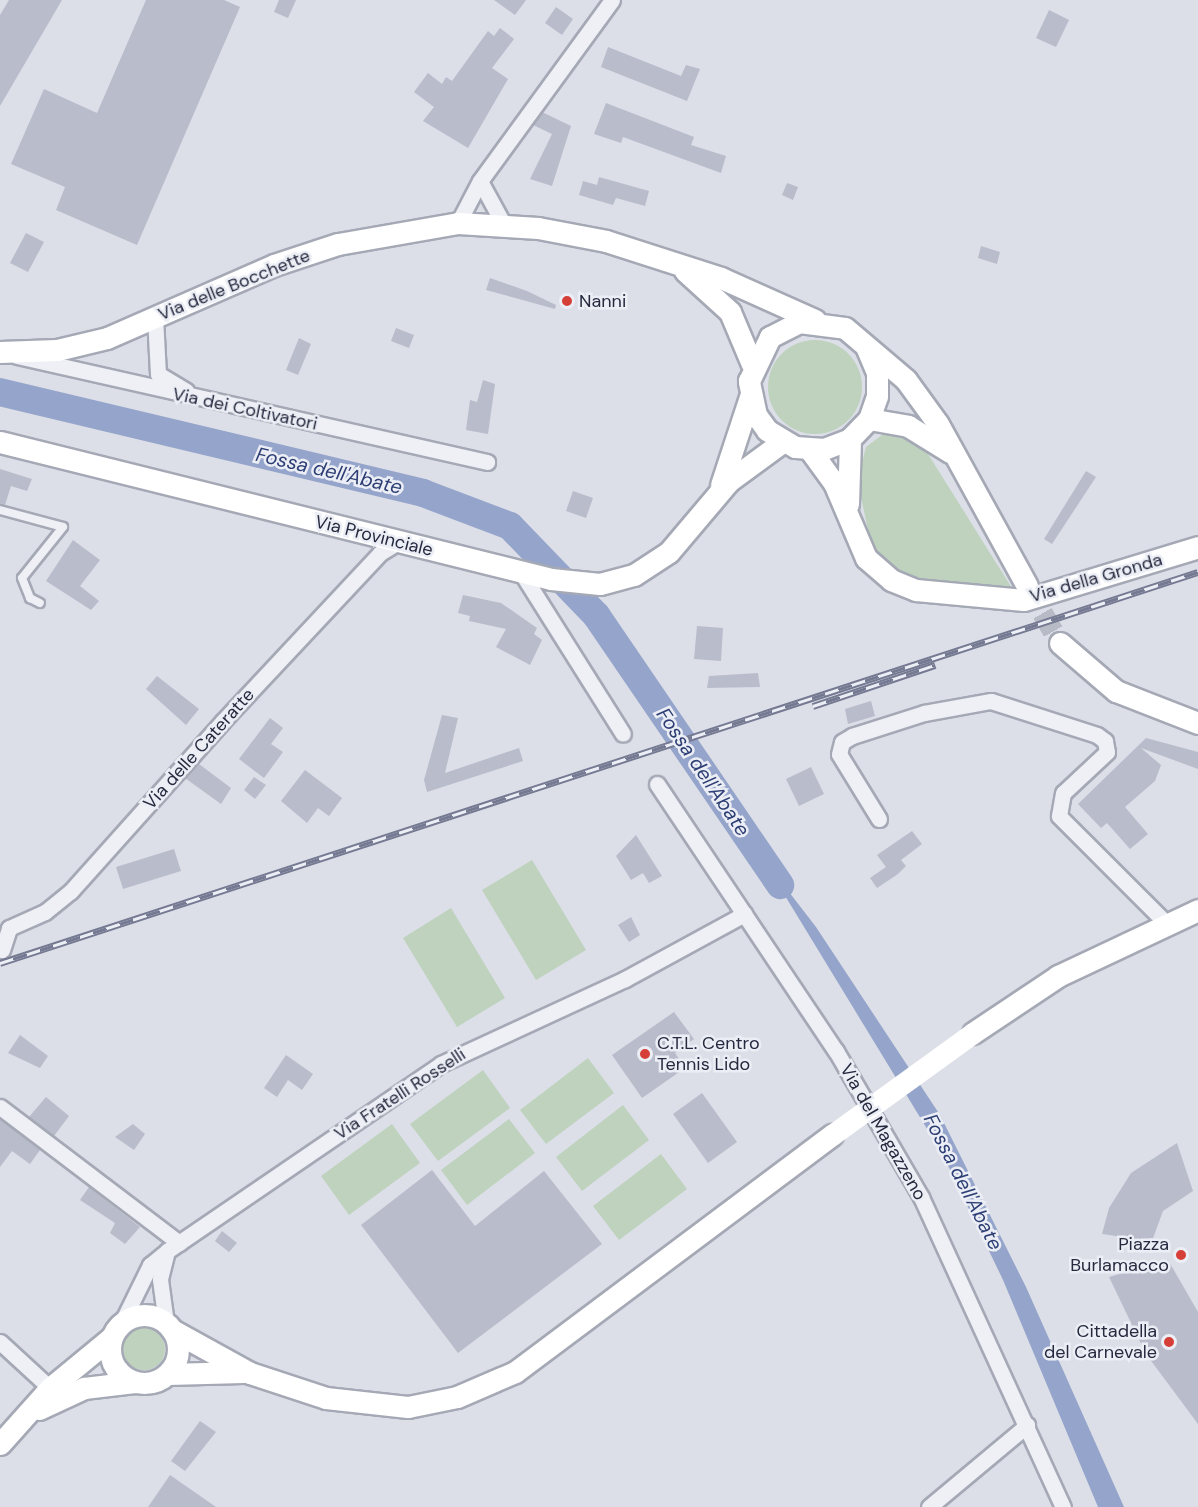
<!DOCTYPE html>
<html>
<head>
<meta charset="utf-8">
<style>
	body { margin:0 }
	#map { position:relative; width:1198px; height:1507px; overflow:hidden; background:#dcdfe8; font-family:"DM Sans",sans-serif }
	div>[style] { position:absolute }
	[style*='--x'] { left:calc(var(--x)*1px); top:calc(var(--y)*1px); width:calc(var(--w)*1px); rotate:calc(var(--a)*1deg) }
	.green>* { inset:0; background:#bed2bd }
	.round { border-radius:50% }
	.water>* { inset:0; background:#95a4ca }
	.river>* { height:28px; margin:-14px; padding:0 14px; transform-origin:14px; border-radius:14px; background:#95a4ca }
	.building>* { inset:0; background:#b9bccb }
	.secondary-tunnel>* { height:21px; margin-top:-10.5px; transform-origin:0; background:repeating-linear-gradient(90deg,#b7bbc6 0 21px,transparent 0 31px) }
	.roads { filter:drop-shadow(2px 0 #a5a9b5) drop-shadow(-2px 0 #a5a9b5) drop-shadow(0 2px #a5a9b5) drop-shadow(0 -2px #a5a9b5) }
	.lane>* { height:8px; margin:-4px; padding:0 4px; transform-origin:4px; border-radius:4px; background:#eff0f6 }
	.street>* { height:15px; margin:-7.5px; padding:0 7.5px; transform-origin:7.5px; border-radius:7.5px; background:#eff0f6 }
	.secondary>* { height:21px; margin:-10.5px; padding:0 10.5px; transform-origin:10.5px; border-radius:10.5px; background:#fff }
	.secondary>.ring { margin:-10.5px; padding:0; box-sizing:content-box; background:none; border:21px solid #fff; border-radius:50% }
	.rail>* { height:7px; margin-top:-3.5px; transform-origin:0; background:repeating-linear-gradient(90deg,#eceef5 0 14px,#757a92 0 28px); box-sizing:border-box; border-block:2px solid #757a92 }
	.secondary-bridge>* { height:21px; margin:-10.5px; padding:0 10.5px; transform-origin:10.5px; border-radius:10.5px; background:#fff }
	.dots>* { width:16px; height:16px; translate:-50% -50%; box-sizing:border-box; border:3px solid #eceef5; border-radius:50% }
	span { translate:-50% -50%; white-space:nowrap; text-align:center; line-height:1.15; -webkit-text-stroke:5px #eceef5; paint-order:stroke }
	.street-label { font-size:18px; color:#252a3f }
	.poi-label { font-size:18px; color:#252a3f }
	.left { translate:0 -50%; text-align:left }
	.right { translate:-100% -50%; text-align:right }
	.water-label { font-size:20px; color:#2d3f75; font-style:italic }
</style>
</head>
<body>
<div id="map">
	<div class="green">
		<div class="round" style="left:768px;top:340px;width:94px;height:94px"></div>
		<div style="clip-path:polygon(890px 429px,901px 429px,923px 446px,1015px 593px,958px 591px,898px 575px,871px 544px,860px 492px,862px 463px,866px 447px)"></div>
		<div style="clip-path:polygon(532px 860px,586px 950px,536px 980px,482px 890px)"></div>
		<div style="clip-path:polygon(451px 908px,505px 998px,457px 1027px,403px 938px)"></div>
		<div style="clip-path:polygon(588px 1058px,614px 1093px,546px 1144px,520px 1110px)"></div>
		<div style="clip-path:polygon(483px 1070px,510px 1108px,438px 1161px,410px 1124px)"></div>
		<div style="clip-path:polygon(623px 1105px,649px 1140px,582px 1191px,556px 1157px)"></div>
		<div style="clip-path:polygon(509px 1119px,535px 1153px,467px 1205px,441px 1170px)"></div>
		<div style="clip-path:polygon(392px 1124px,420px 1163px,349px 1215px,321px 1176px)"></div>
		<div style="clip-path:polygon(661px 1154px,687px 1189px,619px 1240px,593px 1206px)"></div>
		<div class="round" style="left:123px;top:1328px;width:42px;height:42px"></div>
	</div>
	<div class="water">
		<div style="clip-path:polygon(759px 853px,816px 927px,940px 1115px,1026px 1287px,1124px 1507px,1098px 1507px,1003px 1280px,943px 1155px)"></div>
	</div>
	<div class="river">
		<div style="--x:0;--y:392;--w:435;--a:13.4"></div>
		<div style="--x:423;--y:493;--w:93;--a:20.8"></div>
		<div style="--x:510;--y:526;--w:124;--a:46"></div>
		<div style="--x:596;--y:615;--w:327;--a:55.7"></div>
	</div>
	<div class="building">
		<div style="clip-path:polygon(9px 0,62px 0,0 106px,0 15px)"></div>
		<div style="clip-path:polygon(146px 0,224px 0,240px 7px,137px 245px,56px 210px,65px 187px,11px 164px,44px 89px,97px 113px)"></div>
		<div style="clip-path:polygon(279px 0,296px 0,288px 18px,274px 12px)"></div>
		<div style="clip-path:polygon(494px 0,526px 0,515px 15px)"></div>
		<div style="clip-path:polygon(556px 7px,573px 19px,562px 35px,545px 23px)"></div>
		<div style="clip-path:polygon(1049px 10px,1069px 20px,1056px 47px,1036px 38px)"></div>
		<div style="clip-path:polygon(500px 28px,514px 39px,492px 68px,508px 79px,468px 148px,423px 121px,434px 107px,414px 92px,428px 73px,442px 84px,446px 77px,452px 81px,488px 31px,494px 36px)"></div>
		<div style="clip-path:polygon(608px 47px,681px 76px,686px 65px,700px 69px,687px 101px,601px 67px)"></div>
		<div style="clip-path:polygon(606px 103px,694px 137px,691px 145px,726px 156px,721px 173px,623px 137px,621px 143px,594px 134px)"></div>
		<div style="clip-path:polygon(542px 112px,571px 126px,552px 186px,530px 179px,552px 134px,533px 125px)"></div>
		<div style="clip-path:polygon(599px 177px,649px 191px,645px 206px,616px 198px,613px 205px,579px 195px,583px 181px,597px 185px)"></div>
		<div style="clip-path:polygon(787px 183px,798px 187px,793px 200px,782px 195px)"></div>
		<div style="clip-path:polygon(26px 233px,44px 242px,28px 272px,10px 263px)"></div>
		<div style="clip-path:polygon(981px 246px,1000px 252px,997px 264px,978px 258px)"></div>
		<div style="clip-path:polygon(490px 278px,527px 291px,556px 305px,555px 309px,486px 290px)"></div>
		<div style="clip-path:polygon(396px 328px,414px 335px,409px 348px,391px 341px)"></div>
		<div style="clip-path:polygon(299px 338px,311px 344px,298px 375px,286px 370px)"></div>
		<div style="clip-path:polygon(483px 380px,495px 384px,488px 434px,466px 430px,470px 400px,477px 402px)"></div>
		<div style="clip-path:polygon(0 469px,32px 479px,27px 491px,11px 486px,5px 505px,0 504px)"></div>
		<div style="clip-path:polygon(1086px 471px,1096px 477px,1052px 544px,1044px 539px)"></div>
		<div style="clip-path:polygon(573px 491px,593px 498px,586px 518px,566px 511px)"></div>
		<div style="clip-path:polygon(73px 540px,100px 560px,80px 586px,99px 601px,91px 610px,46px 581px)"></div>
		<div style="clip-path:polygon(463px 595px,501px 603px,537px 628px,534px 634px,542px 640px,530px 665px,496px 647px,506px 629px,469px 621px,470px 616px,458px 613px)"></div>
		<div style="clip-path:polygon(697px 626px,723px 628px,721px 661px,694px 659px)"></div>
		<div style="clip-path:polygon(758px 673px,760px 687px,707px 688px,709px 676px)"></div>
		<div style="clip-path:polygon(157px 676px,199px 709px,186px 725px,146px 689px)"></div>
		<div style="clip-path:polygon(871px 701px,875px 716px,848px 724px,845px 709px)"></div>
		<div style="clip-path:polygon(442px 715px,458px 718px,445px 773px,519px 748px,523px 761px,427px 792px,424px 780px)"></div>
		<div style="clip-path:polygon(270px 718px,283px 728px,271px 744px,283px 752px,264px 778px,239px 759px)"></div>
		<div style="clip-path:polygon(1146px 738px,1198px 752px,1198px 769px,1141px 748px,1161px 765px,1155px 781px,1125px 807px,1148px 834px,1130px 849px,1107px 823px,1101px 828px,1078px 804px)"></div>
		<div style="clip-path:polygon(199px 764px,231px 788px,221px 804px,185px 778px)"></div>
		<div style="clip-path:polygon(811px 767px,824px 794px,799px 806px,786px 779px)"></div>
		<div style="clip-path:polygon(305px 770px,342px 798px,329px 816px,318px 808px,307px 823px,281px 801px)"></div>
		<div style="clip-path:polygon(254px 777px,266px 785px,255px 799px,244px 790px)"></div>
		<div style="clip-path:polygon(912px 831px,922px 844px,901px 860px,906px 866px,898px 874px,877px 888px,870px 878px,886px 867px,877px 855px)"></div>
		<div style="clip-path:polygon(636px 835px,662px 876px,649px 883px,643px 873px,631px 880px,616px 856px)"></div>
		<div style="clip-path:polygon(174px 849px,181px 871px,123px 889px,116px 867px)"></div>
		<div style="clip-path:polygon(631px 917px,640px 935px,629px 942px,618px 925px)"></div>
		<div style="clip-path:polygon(674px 1012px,694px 1039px,675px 1053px,685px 1068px,642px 1098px,612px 1055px)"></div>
		<div style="clip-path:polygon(20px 1035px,48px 1056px,40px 1068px,8px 1053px)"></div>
		<div style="clip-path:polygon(286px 1055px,313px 1074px,302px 1090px,288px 1080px,277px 1097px,264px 1088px)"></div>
		<div style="clip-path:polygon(702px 1093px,737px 1142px,708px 1163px,673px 1114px)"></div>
		<div style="clip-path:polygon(46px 1097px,69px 1116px,54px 1136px,29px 1117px)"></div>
		<div style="clip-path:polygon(0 1119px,40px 1150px,30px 1164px,12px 1151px,0 1167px)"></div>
		<div style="clip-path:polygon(133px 1124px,145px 1134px,134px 1150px,115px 1137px)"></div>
		<div style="clip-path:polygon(1177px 1143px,1193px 1191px,1163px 1211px,1152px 1241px,1102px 1234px,1109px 1208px,1131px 1173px)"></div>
		<div style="clip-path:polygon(432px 1170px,475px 1226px,544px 1171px,602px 1244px,458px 1353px,361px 1225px)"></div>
		<div style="clip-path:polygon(89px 1187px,140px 1227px,125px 1244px,110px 1233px,115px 1223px,80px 1200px)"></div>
		<div style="clip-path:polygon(222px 1231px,237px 1243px,229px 1252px,215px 1241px)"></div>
		<div style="clip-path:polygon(1168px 1260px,1198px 1312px,1198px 1424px,1146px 1354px,1109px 1277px)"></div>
		<div style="clip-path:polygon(200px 1421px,216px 1432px,185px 1471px,171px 1461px)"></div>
		<div style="clip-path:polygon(170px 1475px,216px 1507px,148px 1507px)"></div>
	</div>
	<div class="secondary-tunnel">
		<div style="--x:1027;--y:586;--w:66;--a:59.9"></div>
	</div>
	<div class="roads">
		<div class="lane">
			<div style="--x:0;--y:510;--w:65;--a:15.1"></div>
			<div style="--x:63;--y:527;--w:65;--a:128.8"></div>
			<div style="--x:22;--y:578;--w:22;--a:68"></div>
			<div style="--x:30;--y:598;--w:11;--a:27"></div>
		</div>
		<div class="street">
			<div style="--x:480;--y:181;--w:50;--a:61.4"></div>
			<div style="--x:458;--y:223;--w:47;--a:-62.4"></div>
			<div style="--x:480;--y:181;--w:224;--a:-53.9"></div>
			<div style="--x:155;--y:317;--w:57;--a:87"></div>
			<div style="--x:158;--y:374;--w:33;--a:31"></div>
			<div style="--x:17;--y:356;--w:482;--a:12.7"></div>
			<div style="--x:521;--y:572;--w:191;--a:57.8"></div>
			<div style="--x:657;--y:784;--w:321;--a:56.2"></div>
			<div style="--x:836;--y:1051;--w:169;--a:59.8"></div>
			<div style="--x:921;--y:1197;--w:341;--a:65.4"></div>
			<div style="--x:879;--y:819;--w:76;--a:-121.6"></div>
			<div style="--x:839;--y:754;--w:12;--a:-76"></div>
			<div style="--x:842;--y:742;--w:12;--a:-31"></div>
			<div style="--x:852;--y:736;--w:76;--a:-17.7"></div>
			<div style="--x:924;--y:713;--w:68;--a:-10.2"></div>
			<div style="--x:991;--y:701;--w:111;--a:17.8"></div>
			<div style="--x:1097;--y:735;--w:10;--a:37"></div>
			<div style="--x:1105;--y:741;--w:11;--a:80"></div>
			<div style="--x:1107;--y:752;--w:60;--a:137"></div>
			<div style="--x:1063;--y:793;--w:23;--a:100"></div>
			<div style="--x:1059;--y:816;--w:151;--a:45"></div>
			<div style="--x:2;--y:950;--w:23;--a:-72"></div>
			<div style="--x:9;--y:928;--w:39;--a:-24"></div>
			<div style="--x:45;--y:912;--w:33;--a:-39"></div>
			<div style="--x:71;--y:891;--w:227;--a:-48.2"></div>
			<div style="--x:222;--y:722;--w:231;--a:-46.9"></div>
			<div style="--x:380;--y:553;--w:21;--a:-31"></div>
			<div style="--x:0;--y:1107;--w:225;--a:37.2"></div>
			<div style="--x:122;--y:1322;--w:64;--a:-63.8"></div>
			<div style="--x:150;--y:1265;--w:22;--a:-39"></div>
			<div style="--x:167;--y:1251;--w:332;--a:-34.3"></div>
			<div style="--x:441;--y:1064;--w:203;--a:-24.8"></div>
			<div style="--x:625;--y:979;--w:136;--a:-28.6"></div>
			<div style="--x:166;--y:1323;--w:44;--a:-97.8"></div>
			<div style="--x:160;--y:1279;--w:29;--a:-76"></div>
			<div style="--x:0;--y:1342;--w:68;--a:42.6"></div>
			<div style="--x:929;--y:1507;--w:128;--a:-39.9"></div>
		</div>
		<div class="secondary">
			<div style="--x:685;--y:271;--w:61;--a:42.3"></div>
			<div style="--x:730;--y:312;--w:56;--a:67.1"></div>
			<div style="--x:867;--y:349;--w:25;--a:67"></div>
			<div style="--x:877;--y:372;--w:24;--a:90"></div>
			<div style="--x:877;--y:396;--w:24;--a:109"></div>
			<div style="--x:869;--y:419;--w:28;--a:134"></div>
			<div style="--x:850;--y:439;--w:28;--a:159"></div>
			<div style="--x:824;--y:449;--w:29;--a:-176"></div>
			<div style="--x:795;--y:447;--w:33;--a:-149"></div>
			<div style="--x:767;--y:430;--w:19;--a:-126"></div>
			<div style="--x:756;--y:415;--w:35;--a:-102"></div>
			<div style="--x:749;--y:381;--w:49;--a:-64.5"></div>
			<div style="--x:770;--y:337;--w:33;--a:-27"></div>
			<div style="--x:799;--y:322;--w:46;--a:7.4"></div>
			<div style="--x:845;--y:328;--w:80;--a:40.4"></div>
			<div style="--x:906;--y:380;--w:54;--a:54"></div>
			<div style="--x:938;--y:424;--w:185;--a:61.2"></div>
			<div style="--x:0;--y:352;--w:57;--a:-2"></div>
			<div style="--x:57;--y:350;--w:51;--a:-13.5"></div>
			<div style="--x:107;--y:338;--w:182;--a:-23.6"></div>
			<div style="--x:274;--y:265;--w:67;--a:-18.2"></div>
			<div style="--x:338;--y:244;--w:122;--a:-9.9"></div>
			<div style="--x:458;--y:223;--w:80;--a:3.6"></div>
			<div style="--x:538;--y:228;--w:69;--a:10.8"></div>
			<div style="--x:606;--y:241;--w:121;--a:17.8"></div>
			<div style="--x:721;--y:278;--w:103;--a:24.1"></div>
			<div style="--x:869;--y:419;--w:40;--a:10"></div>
			<div style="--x:908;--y:426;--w:49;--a:31.8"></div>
			<div style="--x:0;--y:442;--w:568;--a:13.96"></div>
			<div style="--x:551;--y:579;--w:49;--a:5.8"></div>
			<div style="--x:600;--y:584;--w:35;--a:-15"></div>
			<div style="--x:634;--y:575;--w:42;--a:-33.3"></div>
			<div style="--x:669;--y:552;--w:93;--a:-49.8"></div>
			<div style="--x:729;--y:481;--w:66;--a:-36.3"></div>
			<div style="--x:810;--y:450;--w:41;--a:54"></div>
			<div style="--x:834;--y:483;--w:82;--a:66.9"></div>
			<div style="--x:866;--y:558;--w:33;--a:41"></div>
			<div style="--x:891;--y:580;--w:27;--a:22"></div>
			<div style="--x:916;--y:590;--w:108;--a:5.3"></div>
			<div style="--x:1024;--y:600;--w:182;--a:-16.9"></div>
			<div style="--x:721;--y:485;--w:93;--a:-71.8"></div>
			<div style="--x:848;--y:504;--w:65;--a:-88.2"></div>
			<div style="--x:1060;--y:643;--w:74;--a:40.6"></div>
			<div style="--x:1116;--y:691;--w:88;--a:21.3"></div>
			<div style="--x:973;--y:1033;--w:102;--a:-33.8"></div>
			<div style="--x:1058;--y:976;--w:155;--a:-25.2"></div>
			<div class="ring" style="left:110px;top:1315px;width:47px;height:47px"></div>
			<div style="--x:172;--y:1330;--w:89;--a:28.9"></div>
			<div style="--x:250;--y:1373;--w:80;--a:18.2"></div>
			<div style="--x:326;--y:1398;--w:82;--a:6.3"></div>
			<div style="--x:408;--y:1407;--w:50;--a:-11.5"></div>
			<div style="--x:457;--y:1397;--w:63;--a:-23.3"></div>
			<div style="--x:515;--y:1372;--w:396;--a:-36.8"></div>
			<div style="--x:168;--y:1374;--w:75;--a:-1.5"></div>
			<div style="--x:39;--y:1409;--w:50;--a:-25"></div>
			<div style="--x:84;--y:1388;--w:51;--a:-6.7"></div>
			<div style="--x:0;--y:1444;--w:75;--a:-48.2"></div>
			<div style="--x:50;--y:1388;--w:80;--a:-39.4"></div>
		</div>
	</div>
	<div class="rail">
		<div style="--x:813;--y:706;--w:129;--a:-18.6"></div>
		<div style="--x:0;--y:963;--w:1260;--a:-18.08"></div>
	</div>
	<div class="secondary-bridge">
		<div style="--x:832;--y:1135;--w:174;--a:-35.9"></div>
	</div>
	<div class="dots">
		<div style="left:567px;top:301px;background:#d63f38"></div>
		<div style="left:645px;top:1054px;background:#d63f38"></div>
		<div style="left:1181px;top:1255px;background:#d63f38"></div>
		<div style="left:1169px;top:1342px;background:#d63f38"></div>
	</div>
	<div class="street-label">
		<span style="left:234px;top:285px;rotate:-22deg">Via delle Bocchette</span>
		<span style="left:245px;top:409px;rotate:12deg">Via dei Coltivatori</span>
		<span style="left:374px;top:536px;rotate:14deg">Via Provinciale</span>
		<span style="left:1096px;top:578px;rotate:-16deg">Via della Gronda</span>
		<span style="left:199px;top:749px;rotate:-48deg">Via delle Cateratte</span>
		<span style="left:400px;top:1094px;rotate:-33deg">Via Fratelli Rosselli</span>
		<span style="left:883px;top:1132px;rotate:60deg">Via del Magazzeno</span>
	</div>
	<div class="poi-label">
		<span class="left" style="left:579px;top:301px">Nanni</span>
		<span class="left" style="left:657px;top:1054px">C.T.L. Centro<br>Tennis Lido</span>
		<span class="right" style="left:1169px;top:1255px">Piazza<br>Burlamacco</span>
		<span class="right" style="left:1157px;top:1342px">Cittadella<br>del Carnevale</span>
	</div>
	<div class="water-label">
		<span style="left:329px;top:471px;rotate:13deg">Fossa dell'Abate</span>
		<span style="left:703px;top:772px;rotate:56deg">Fossa dell'Abate</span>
		<span style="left:963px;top:1182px;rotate:63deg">Fossa dell'Abate</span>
	</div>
</div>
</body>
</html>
